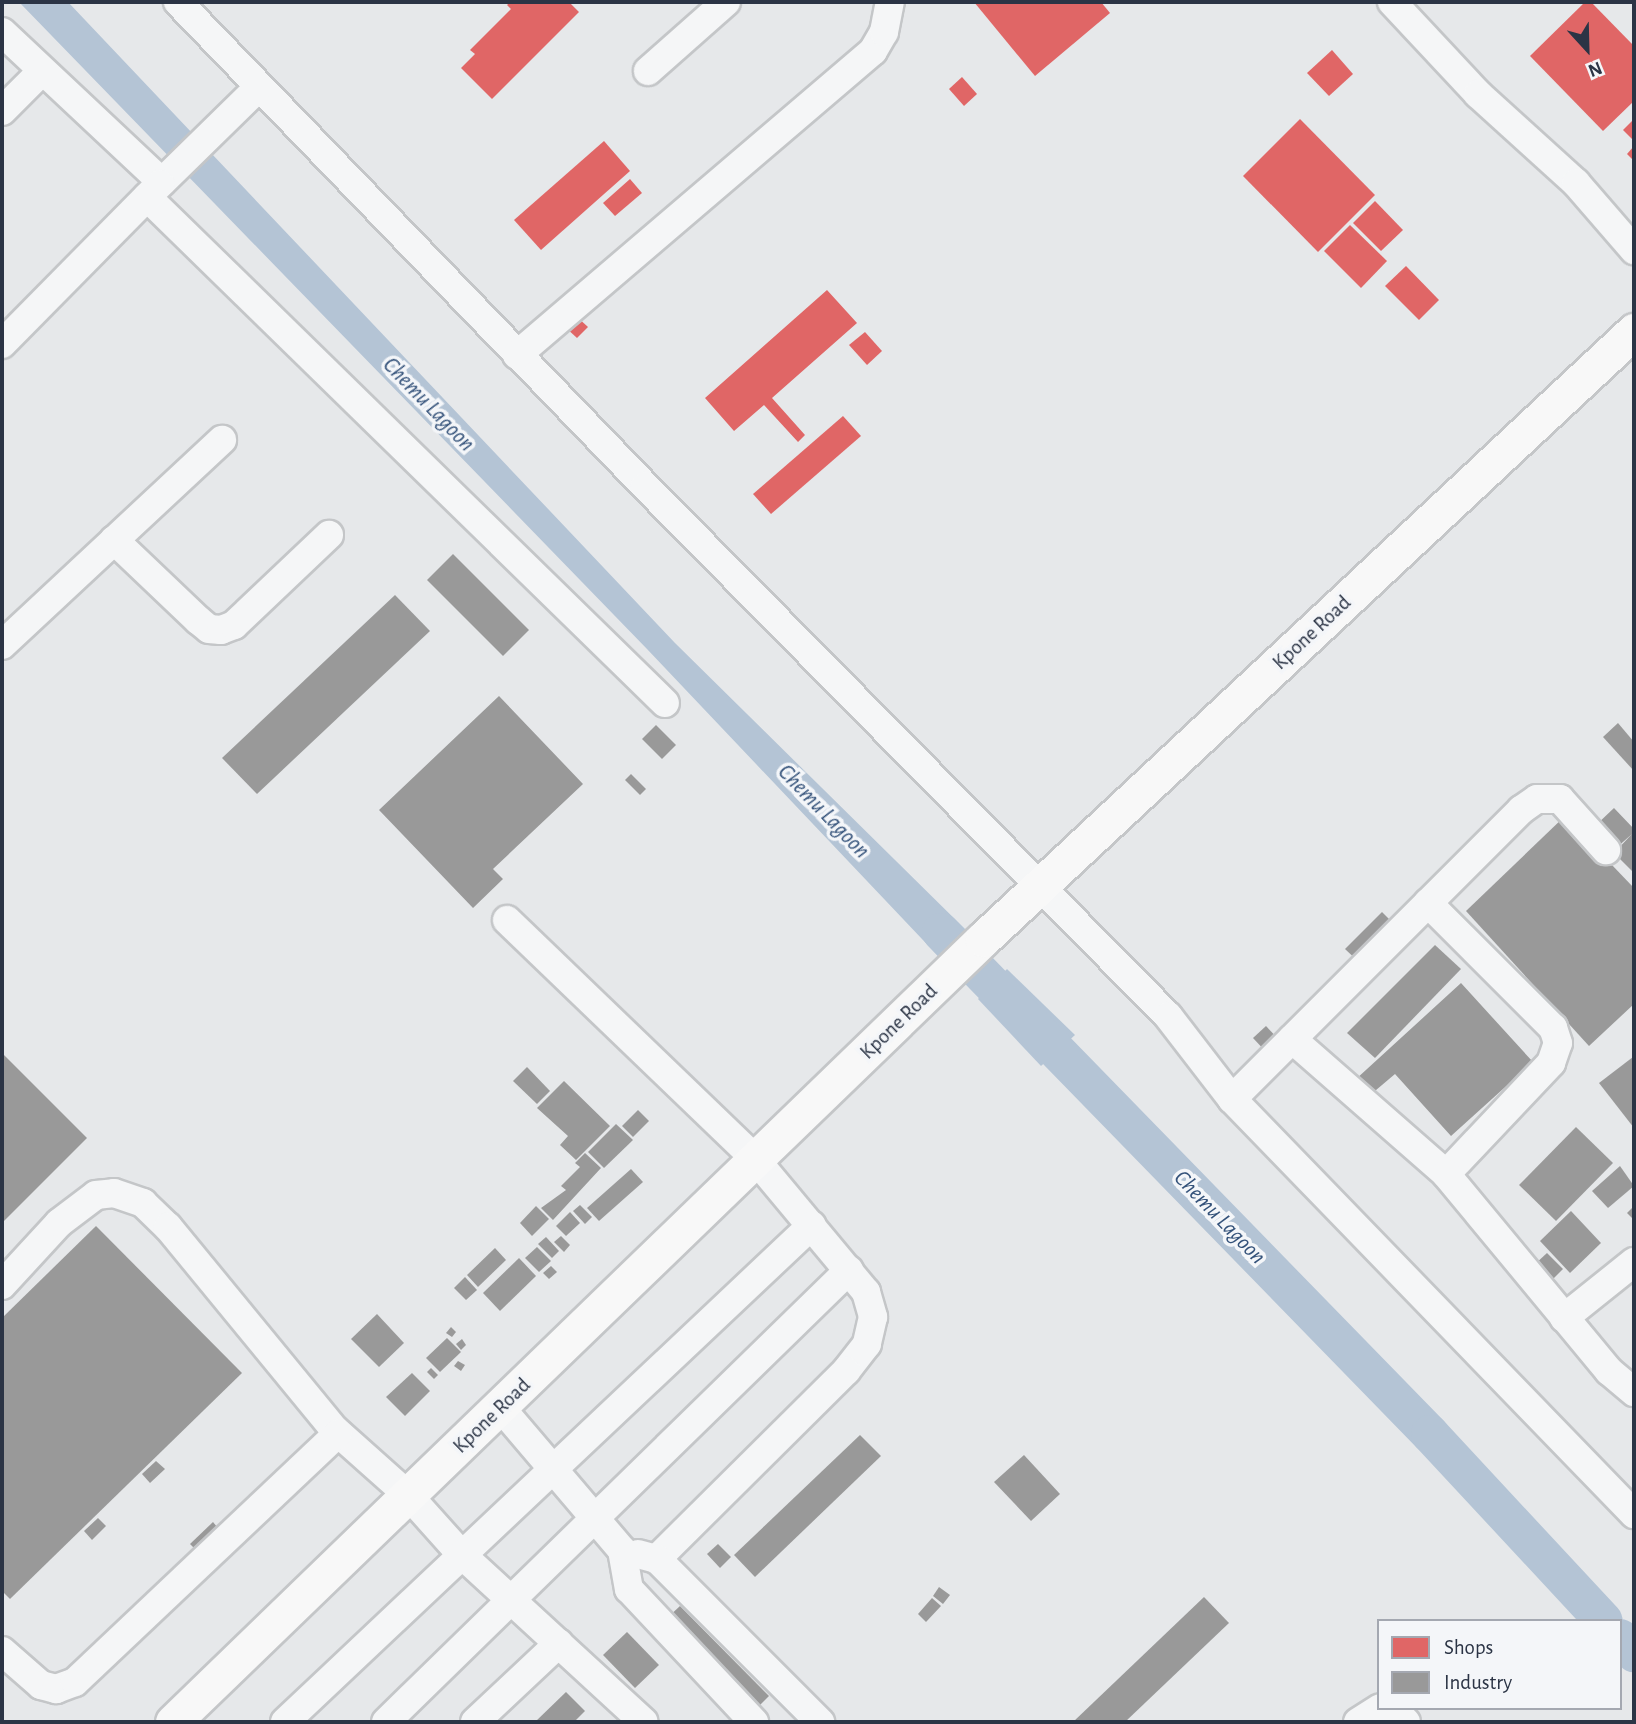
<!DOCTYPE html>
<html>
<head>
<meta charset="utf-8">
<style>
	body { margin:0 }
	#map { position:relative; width:1636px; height:1724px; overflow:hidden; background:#e6e8ea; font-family:"Alegreya Sans",sans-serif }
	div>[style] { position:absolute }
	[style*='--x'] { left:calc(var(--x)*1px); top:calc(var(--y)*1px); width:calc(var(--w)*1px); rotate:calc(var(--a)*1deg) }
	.water>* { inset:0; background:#b4c4d5 }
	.shops>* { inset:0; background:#e06666 }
	.industry>* { inset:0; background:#999 }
	.river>* { height:38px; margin:-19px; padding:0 19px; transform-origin:19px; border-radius:19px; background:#b4c4d5 }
	.roads { filter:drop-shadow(2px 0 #c4c6c8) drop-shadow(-2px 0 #c4c6c8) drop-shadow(0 2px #c4c6c8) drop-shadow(0 -2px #c4c6c8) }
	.minor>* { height:28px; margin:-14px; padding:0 14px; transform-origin:14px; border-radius:14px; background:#f5f6f7 }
	.major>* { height:35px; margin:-17.5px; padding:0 17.5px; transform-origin:17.5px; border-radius:17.5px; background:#f8f8f8 }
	span { translate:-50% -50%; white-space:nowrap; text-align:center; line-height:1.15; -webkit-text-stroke:7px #f4f6f9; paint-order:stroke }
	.street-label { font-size:21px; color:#2b3445 }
	.water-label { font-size:23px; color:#34527a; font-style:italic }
	.frame { position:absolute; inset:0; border:4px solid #2b3445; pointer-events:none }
	.legend { position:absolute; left:1377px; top:1619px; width:245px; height:91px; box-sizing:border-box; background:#f4f6f9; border:2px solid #a4a8b1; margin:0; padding:9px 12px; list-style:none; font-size:21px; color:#2b3445 }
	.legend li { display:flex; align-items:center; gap:14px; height:35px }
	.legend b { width:35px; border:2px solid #a4a8b1 }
	.north { position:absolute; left:1552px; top:14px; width:70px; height:70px; -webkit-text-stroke:5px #f4f6f9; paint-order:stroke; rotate:158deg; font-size:19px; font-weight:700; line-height:28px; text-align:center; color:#2b3445 }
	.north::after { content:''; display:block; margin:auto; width:24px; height:32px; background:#2b3445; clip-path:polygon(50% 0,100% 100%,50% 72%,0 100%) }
</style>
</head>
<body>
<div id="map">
	<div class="water">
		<div style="clip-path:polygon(19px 2px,68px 2px,675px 643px,967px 931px,940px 958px,647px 649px)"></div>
		<div style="clip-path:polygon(1007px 969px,1075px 1035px,1041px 1066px,978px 999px)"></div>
	</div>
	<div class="shops">
		<div style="clip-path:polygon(510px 2px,569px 2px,579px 12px,492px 99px,461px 68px,475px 54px,470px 50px,511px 9px,507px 5px)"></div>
		<div style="clip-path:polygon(974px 2px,1101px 2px,1110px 13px,1035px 76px)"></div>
		<div style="clip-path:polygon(1585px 2px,1591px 2px,1634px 46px,1634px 101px,1603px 131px,1530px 56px)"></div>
		<div style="clip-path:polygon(1332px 50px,1353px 74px,1329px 96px,1307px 73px)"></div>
		<div style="clip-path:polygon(962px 77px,977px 94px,964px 106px,949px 89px)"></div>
		<div style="clip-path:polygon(1300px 119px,1375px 195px,1318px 252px,1243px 176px)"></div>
		<div style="clip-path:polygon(1634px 119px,1634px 141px,1623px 130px)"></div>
		<div style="clip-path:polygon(604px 141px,630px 171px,541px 250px,514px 220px)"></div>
		<div style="clip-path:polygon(1634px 146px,1634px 161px,1627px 154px)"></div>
		<div style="clip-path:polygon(630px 179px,642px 193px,615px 216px,603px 203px)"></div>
		<div style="clip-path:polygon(1375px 201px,1403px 230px,1381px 251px,1353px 223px)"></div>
		<div style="clip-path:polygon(1350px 225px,1387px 261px,1361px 288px,1324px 251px)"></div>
		<div style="clip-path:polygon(1406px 266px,1439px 300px,1419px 320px,1385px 286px)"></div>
		<div style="clip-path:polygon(827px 290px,857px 323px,772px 398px,805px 435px,798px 442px,764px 405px,734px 431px,705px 398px)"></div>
		<div style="clip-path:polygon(576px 316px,588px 327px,577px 338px,565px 327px)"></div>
		<div style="clip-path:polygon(865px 332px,882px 351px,867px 365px,849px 345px)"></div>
		<div style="clip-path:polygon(843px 416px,861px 436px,771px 514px,753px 494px)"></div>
	</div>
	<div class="industry">
		<div style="clip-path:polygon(453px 554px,529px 630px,503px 656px,427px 580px)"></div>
		<div style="clip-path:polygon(395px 595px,430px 631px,257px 794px,222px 758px)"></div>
		<div style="clip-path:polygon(499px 696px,583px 784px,493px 869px,503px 879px,473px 908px,379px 810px)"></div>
		<div style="clip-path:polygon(1618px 723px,1634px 742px,1634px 771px,1603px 737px)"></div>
		<div style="clip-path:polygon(656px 725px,676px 745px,662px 759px,642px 739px)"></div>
		<div style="clip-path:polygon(631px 774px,646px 789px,640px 795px,625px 780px)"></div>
		<div style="clip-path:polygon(1614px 808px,1634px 829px,1633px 872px,1614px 853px,1632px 834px,1615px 849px,1594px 827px)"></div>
		<div style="clip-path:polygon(1565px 816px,1634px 888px,1634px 1004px,1589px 1046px,1466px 911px)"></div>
		<div style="clip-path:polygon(1382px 912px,1397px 927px,1361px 964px,1345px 949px)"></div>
		<div style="clip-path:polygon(1435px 945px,1461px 969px,1375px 1058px,1347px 1033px)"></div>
		<div style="clip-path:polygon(1461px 983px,1533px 1062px,1451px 1136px,1395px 1074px,1369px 1096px,1355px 1080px)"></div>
		<div style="clip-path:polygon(1266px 1026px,1281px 1042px,1268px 1054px,1253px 1038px)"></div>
		<div style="clip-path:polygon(2px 1053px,87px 1138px,2px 1223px)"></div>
		<div style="clip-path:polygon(1633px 1057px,1634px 1058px,1634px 1128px,1599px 1083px)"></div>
		<div style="clip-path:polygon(527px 1067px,550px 1091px,537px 1104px,513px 1081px)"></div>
		<div style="clip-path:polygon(564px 1081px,610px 1126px,576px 1160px,560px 1145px,568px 1136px,537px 1108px)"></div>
		<div style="clip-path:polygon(638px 1110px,649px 1121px,633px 1137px,622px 1126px)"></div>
		<div style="clip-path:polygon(616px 1124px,633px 1140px,604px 1168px,588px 1152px)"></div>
		<div style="clip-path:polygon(1576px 1127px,1613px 1163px,1556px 1221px,1519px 1185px)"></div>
		<div style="clip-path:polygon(585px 1153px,601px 1168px,553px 1220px,541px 1208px,566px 1190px,561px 1186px,580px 1167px,575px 1163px)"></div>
		<div style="clip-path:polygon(1620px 1166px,1634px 1186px,1608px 1208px,1592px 1191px)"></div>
		<div style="clip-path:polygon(631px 1169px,643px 1182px,599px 1221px,587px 1208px)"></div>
		<div style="clip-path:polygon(580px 1205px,592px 1217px,585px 1224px,573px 1211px)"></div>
		<div style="clip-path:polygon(536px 1206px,549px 1219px,532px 1236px,520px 1223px)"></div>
		<div style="clip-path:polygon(1634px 1206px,1634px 1220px,1627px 1213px)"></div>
		<div style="clip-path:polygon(1571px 1211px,1601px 1243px,1570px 1273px,1540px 1241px)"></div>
		<div style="clip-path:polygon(570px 1212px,580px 1223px,566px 1236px,556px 1226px)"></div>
		<div style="clip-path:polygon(96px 1226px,242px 1373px,10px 1599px,2px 1591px,2px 1318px)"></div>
		<div style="clip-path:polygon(561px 1236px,570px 1245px,564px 1252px,554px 1242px)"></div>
		<div style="clip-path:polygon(546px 1237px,559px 1251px,552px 1258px,538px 1244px)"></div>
		<div style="clip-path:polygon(537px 1247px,551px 1261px,539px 1272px,525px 1258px)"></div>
		<div style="clip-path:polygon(495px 1248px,506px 1260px,478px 1287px,467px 1275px)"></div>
		<div style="clip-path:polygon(1547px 1253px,1563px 1269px,1550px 1282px,1534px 1265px)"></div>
		<div style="clip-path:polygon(519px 1258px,536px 1276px,500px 1311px,483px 1293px)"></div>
		<div style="clip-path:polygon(551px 1266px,557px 1272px,549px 1279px,543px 1273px)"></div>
		<div style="clip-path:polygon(465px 1277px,477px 1290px,466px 1300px,454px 1288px)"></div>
		<div style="clip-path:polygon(377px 1314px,404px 1343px,379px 1367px,351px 1339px)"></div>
		<div style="clip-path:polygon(451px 1327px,456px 1332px,452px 1337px,446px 1333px)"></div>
		<div style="clip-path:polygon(447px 1338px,461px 1352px,440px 1372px,426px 1358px)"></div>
		<div style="clip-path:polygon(462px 1339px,466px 1345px,461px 1350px,456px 1344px)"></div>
		<div style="clip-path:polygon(458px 1361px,465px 1365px,461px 1371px,454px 1366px)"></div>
		<div style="clip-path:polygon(431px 1368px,438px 1375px,434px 1379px,427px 1372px)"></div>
		<div style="clip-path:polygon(412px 1373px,430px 1391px,405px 1416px,386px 1397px)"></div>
		<div style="clip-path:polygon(860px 1435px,881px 1456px,755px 1577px,734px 1555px)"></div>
		<div style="clip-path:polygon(1024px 1455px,1060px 1494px,1031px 1521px,994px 1482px)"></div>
		<div style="clip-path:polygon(156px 1461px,165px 1469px,150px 1483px,142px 1474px)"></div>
		<div style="clip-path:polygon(98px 1518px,106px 1526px,92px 1540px,84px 1531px)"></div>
		<div style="clip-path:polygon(213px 1522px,222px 1533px,200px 1554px,190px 1544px)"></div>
		<div style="clip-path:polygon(718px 1544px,731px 1557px,720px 1568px,707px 1554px)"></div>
		<div style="clip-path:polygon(939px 1587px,950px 1595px,943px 1604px,933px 1596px)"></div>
		<div style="clip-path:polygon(1204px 1597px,1229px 1623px,1125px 1722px,1073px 1722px)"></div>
		<div style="clip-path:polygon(932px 1598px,941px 1606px,926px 1622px,918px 1614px)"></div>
		<div style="clip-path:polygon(680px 1606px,769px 1696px,754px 1711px,665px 1620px)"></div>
		<div style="clip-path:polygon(627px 1632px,659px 1665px,635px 1688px,603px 1655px)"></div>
		<div style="clip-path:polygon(566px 1692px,585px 1711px,574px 1722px,535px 1722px)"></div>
	</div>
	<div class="river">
		<div style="--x:941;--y:932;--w:701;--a:45.75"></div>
		<div style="--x:1430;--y:1434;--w:255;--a:47.1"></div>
		<div style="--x:1620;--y:1638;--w:21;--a:47"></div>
	</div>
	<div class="roads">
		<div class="minor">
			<div style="--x:178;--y:2;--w:673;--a:46.02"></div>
			<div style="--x:645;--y:486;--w:745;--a:45.38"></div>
			<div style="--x:1168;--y:1016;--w:105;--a:52.4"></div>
			<div style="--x:1232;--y:1099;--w:578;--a:45.91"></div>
			<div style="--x:1392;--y:2;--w:126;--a:46.9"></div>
			<div style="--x:1478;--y:94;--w:132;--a:42.2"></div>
			<div style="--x:1576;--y:183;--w:89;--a:49.1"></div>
			<div style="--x:2;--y:32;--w:219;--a:43.2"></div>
			<div style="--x:162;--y:182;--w:134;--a:-44.4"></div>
			<div style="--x:648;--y:71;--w:104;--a:-41.5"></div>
			<div style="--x:2;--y:111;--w:55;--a:-45"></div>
			<div style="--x:147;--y:197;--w:724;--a:44.33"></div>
			<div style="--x:2;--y:344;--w:225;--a:-45.4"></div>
			<div style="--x:517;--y:355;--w:468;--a:-40.5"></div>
			<div style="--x:873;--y:51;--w:22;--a:-60"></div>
			<div style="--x:884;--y:32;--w:31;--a:-79"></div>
			<div style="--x:114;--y:540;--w:116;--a:43.6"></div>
			<div style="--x:198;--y:620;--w:14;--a:39"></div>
			<div style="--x:209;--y:629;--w:12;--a:5"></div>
			<div style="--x:221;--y:630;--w:14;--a:-21"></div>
			<div style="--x:234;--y:625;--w:131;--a:-43.5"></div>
			<div style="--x:2;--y:645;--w:301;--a:-43"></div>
			<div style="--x:507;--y:920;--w:346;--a:43.9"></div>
			<div style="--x:756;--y:1160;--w:172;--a:50.2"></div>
			<div style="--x:866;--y:1292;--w:26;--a:74"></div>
			<div style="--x:873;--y:1317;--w:28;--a:103"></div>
			<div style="--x:867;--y:1344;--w:34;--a:128"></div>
			<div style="--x:846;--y:1371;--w:267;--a:135.2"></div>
			<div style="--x:1292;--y:1039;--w:205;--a:41.2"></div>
			<div style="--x:1446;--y:1174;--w:153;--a:-46.6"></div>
			<div style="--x:1551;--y:1063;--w:21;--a:-71"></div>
			<div style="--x:1558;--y:1043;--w:16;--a:-108"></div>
			<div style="--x:1553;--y:1028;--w:177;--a:-135"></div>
			<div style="--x:1232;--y:1099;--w:409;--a:-45"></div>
			<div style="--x:1521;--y:810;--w:19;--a:-35"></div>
			<div style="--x:1537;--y:799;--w:23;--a:0"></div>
			<div style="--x:1560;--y:799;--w:69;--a:48"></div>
			<div style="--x:1446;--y:1174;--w:256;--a:50.4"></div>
			<div style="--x:1609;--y:1371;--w:33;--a:40"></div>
			<div style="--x:2;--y:1285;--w:84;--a:-47.4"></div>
			<div style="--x:59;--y:1223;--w:46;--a:-37.1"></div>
			<div style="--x:96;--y:1195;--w:18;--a:-6"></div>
			<div style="--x:114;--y:1193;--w:31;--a:19"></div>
			<div style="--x:143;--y:1203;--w:35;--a:44"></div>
			<div style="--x:168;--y:1227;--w:263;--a:50.6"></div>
			<div style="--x:335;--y:1430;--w:99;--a:41.7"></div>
			<div style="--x:409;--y:1496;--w:78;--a:48.1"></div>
			<div style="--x:461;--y:1554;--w:248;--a:42.6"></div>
			<div style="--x:1564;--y:1318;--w:90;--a:-38.7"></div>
			<div style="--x:501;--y:1408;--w:187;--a:49.6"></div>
			<div style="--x:622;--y:1550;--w:40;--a:80"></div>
			<div style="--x:629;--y:1589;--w:183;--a:46.8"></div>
			<div style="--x:638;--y:1554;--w:20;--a:15"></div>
			<div style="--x:657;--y:1559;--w:231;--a:45"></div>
			<div style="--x:2;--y:1651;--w:52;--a:41.1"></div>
			<div style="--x:41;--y:1685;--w:16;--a:15"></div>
			<div style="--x:56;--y:1689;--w:20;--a:-20"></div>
			<div style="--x:75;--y:1682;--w:362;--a:-43.4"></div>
			<div style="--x:1383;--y:1708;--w:14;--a:17"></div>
			<div style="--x:1396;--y:1712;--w:14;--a:45"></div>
			<div style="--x:285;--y:1722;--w:724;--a:-43.32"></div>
			<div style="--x:386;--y:1722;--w:647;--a:-44.31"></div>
			<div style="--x:475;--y:1722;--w:115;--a:-43.2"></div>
			<div style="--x:1358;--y:1722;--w:26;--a:-32"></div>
		</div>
		<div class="major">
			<div style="--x:173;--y:1722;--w:1127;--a:-44.03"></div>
			<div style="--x:983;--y:939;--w:891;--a:-43.04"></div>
		</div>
	</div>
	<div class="street-label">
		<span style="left:1312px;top:633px;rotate:-43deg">Kpone Road</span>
		<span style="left:899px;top:1022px;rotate:-44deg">Kpone Road</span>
		<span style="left:492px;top:1416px;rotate:-44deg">Kpone Road</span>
	</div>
	<div class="water-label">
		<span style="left:428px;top:405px;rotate:46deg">Chemu Lagoon</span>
		<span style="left:823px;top:812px;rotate:46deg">Chemu Lagoon</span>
		<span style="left:1219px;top:1218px;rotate:46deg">Chemu Lagoon</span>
	</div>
	<div class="frame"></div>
	<ul class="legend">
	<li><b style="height:19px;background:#e06666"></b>Shops</li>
	<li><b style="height:19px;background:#999"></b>Industry</li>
	</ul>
	<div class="north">N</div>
</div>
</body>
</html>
